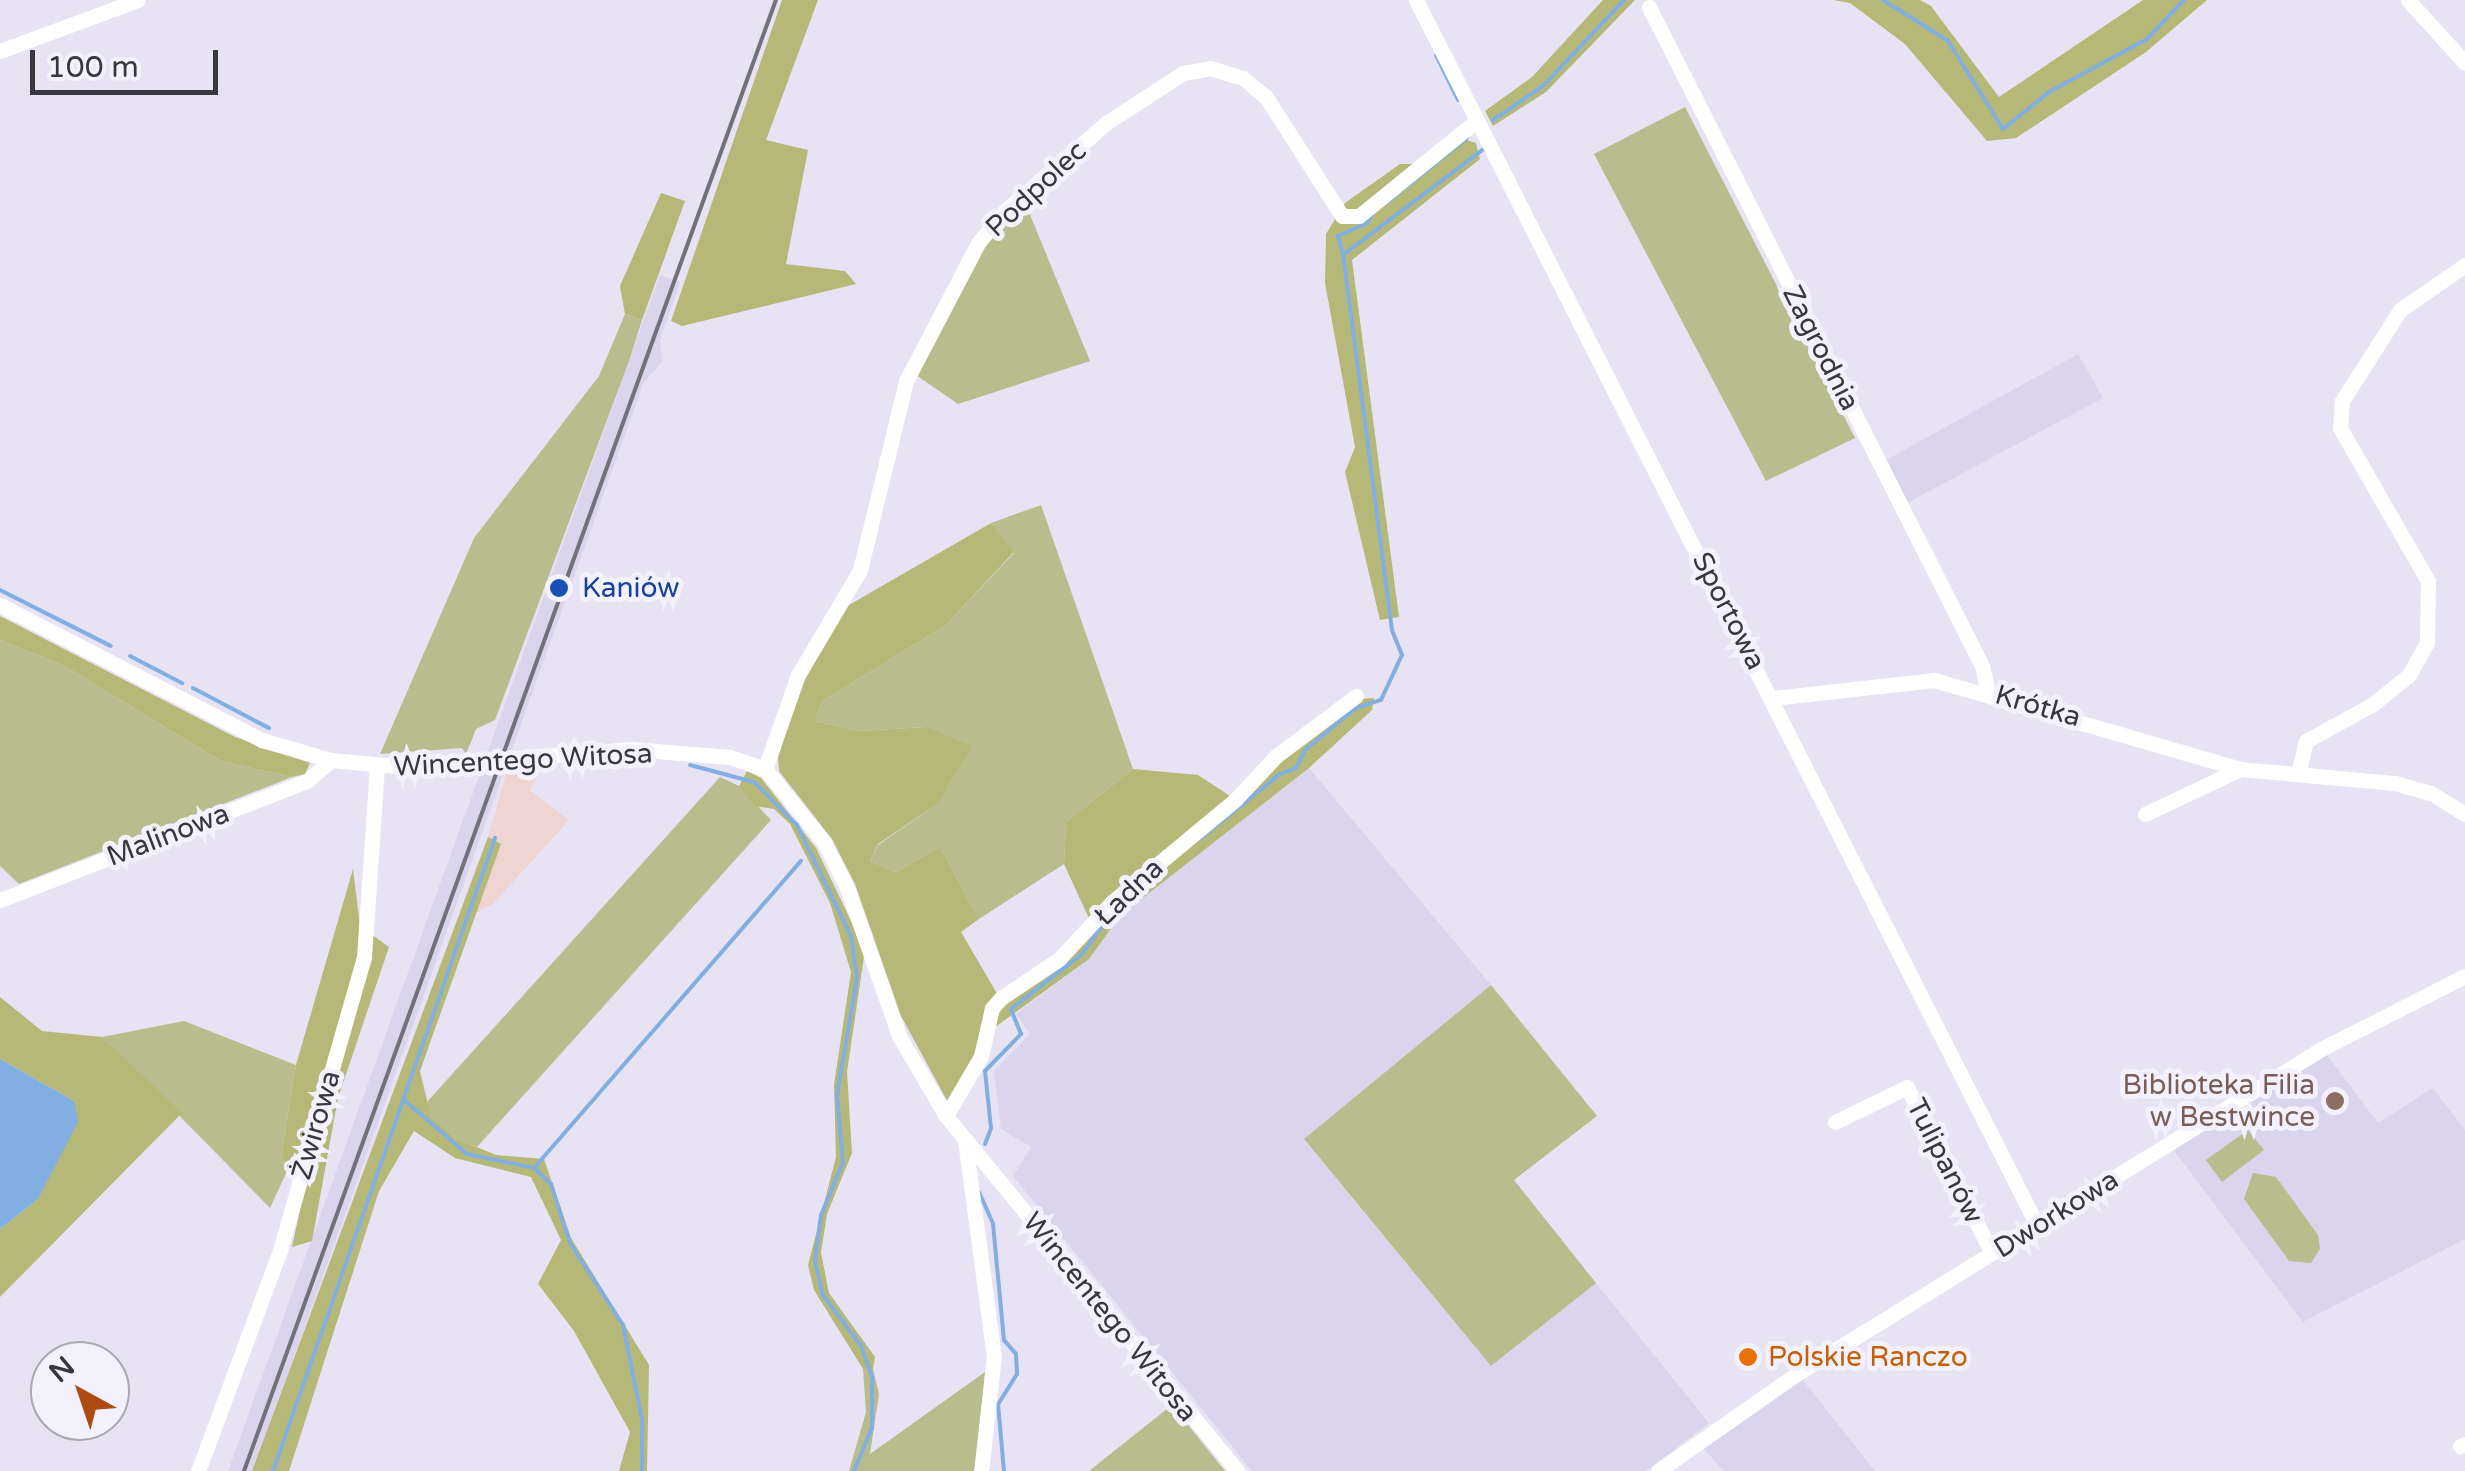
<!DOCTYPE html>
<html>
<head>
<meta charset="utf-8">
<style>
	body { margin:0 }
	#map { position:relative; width:2465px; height:1471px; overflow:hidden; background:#e7e3f4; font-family:"Varela Round",sans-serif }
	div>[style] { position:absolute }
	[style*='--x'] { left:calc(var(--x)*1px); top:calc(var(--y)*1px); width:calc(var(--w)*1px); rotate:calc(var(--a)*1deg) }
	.commercial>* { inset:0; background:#efd5d2 }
	.built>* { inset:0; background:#dad5ed }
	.green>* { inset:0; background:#b9bc8c }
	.forest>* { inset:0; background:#b5b876 }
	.water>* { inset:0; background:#82afe1 }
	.stream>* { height:4px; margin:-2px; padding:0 2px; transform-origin:2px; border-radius:2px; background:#82afe1 }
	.minor>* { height:15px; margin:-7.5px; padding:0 7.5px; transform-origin:7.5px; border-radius:7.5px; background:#fff }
	.rail>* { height:4px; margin:-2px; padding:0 2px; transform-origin:2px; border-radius:2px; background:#727079 }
	.dots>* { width:28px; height:28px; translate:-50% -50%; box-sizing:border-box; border:5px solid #f4f1fe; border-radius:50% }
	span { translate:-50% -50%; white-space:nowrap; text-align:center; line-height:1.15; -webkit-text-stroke:10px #f4f1fe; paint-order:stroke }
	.street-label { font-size:28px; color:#38373d }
	.transit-label { font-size:28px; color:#164399 }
	.left { translate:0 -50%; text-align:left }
	.education-label { font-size:28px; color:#785e54 }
	.right { translate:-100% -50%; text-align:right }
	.food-label { font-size:28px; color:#c56008 }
	.north { position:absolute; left:30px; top:1341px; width:100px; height:100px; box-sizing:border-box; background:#f4f1fe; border:2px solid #a9a7b1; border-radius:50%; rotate:320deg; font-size:28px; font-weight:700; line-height:40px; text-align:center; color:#38373d }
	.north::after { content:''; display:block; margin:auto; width:35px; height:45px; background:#ad4b10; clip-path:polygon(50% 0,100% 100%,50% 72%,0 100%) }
	.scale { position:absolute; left:30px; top:50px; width:188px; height:45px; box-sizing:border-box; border:5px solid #38373d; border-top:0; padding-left:12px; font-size:30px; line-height:35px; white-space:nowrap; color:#38373d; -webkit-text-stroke:8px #f4f1fe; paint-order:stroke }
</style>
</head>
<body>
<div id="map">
	<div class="commercial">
		<div style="clip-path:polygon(542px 769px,530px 790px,569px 820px,493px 904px,476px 913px,500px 845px,488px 837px,506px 774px)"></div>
	</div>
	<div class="built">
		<div style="clip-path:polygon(660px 275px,680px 282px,660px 340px,662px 362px,644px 382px,253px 1471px,228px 1471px)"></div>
		<div style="clip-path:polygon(2078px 354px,2103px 398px,1907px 503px,1886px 460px)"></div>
		<div style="clip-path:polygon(1309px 768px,1491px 985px,1304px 1140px,1491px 1366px,1596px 1283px,1709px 1423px,1646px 1471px,1252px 1471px,1013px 1176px,1031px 1147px,1001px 1129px,994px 1071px,1030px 1034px,1016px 1014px,1089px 959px,1121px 915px)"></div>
		<div style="clip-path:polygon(2327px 1055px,2378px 1123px,2433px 1088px,2465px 1130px,2465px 1239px,2303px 1322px,2173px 1149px)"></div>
		<div style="clip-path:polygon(1802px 1379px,1875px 1471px,1724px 1471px,1703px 1448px)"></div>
	</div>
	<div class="green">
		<div style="clip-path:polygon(1685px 107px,1855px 438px,1766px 481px,1594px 154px)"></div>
		<div style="clip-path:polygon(1024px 200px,1090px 361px,958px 404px,916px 375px,982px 245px)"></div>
		<div style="clip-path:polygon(625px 314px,642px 320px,629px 361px,495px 720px,476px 729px,466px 754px,462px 748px,380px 754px,474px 538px,599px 376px)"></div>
		<div style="clip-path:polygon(1041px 505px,1133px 769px,1066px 822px,1064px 864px,979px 919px,940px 847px,896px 872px,870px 861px,878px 845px,937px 804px,926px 727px,859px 731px,815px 721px,822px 701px,945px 626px,1014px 553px,991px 523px)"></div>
		<div style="clip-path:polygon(0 640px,63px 665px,221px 761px,292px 777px,19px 884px,0 866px)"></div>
		<div style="clip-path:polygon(720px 777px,739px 786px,771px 820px,477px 1147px,455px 1138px,431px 1118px,427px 1102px)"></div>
		<div style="clip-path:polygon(1491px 985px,1597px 1116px,1514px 1180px,1596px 1283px,1491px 1366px,1304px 1139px)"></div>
		<div style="clip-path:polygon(184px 1021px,296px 1065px,281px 1157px,288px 1169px,270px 1208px,102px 1037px)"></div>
		<div style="clip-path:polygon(2248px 1130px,2264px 1150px,2222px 1182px,2206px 1160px)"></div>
		<div style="clip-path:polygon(2253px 1173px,2276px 1177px,2318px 1235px,2320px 1249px,2311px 1263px,2289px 1261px,2244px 1199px)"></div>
		<div style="clip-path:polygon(863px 1369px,873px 1369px,879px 1394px,870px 1454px,985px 1372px,976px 1471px,849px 1471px,866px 1412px)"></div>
		<div style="clip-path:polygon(1172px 1405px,1225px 1471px,1089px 1471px)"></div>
	</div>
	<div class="forest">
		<div style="clip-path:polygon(782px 0,818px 0,766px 140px,808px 150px,786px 264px,845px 271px,856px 284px,682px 326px,671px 321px)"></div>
		<div style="clip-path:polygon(1603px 0,1635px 0,1546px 92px,1493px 126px,1485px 111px,1532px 77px)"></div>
		<div style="clip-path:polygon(1834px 0,1920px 0,1931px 6px,1999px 97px,2143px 0,2207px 0,2146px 52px,2016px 138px,1987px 141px,1905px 44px,1850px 3px)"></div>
		<div style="clip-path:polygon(1461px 138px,1476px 143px,1480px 159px,1352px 260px,1399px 617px,1380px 620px,1345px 472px,1355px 447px,1325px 283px,1326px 234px,1345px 203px,1400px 164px,1432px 164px)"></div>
		<div style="clip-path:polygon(661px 193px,685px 201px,642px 320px,625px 314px,620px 286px)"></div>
		<div style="clip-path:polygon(991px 523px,1014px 552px,945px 626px,822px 701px,815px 721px,859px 731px,926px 727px,972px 746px,937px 804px,878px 844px,870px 861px,896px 872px,940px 847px,979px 919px,961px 932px,999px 997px,978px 1055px,949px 1104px,901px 1016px,855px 884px,832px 839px,779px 771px,778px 758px,802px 675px,837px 612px)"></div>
		<div style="clip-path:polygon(0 616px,235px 737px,310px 763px,305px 774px,292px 777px,221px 761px,63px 665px,0 640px)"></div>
		<div style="clip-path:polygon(1374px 698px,1372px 710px,1309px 768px,1121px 915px,1089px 959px,991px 1030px,996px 1009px,1279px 758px,1359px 699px)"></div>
		<div style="clip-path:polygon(1133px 769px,1198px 775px,1233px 798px,1092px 925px,1064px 864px,1066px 822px)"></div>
		<div style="clip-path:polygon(747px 771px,761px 778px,816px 848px,865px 950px,847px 1072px,852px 1153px,827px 1214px,821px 1253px,829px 1293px,875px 1357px,873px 1369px,863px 1369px,814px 1290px,808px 1265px,836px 1157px,834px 1085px,851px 972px,830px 903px,790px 824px,774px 809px,755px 806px,739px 786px)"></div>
		<div style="clip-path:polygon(488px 837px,501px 844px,420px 1071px,431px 1117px,455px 1138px,496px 1155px,544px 1159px,571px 1238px,649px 1365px,647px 1471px,619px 1471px,630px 1432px,574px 1331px,538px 1284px,561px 1240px,531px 1177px,455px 1158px,414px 1131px,379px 1191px,289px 1471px,252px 1471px)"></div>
		<div style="clip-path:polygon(353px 869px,360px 926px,389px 947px,338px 1098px,312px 1241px,292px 1247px,304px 1192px,281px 1157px,296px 1065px)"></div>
		<div style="clip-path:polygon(0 997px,42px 1031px,102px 1037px,182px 1113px,0 1297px,0 1229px,38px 1199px,74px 1101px,0 1059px)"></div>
	</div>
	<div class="water">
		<div style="clip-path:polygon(0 1059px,74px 1101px,78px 1122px,38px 1199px,0 1229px)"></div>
	</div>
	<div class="stream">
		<div style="--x:1883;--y:0;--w:77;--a:32.2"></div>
		<div style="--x:1948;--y:41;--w:104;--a:58"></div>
		<div style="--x:2003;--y:129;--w:59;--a:-38.8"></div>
		<div style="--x:2049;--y:92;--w:111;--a:-28.4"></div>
		<div style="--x:2147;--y:39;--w:54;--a:-46.5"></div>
		<div style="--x:1436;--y:55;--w:50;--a:63.9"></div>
		<div style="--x:1493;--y:120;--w:60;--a:-34.2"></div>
		<div style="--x:1543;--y:86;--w:118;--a:-46.7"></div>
		<div style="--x:1385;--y:204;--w:105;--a:-38.8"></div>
		<div style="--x:1343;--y:255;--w:20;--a:-105"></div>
		<div style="--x:1338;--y:236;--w:32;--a:-24"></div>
		<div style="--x:1367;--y:223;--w:12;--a:-59"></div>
		<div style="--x:0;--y:590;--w:124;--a:26.8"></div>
		<div style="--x:130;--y:656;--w:59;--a:27.4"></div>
		<div style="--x:193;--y:688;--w:86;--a:27.8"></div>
		<div style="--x:690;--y:765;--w:66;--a:14.9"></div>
		<div style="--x:754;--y:782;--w:61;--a:45"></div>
		<div style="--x:797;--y:825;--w:123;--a:64.1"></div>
		<div style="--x:851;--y:936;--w:42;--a:81.9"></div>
		<div style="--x:857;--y:978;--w:119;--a:99.7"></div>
		<div style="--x:837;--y:1095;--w:67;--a:84.9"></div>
		<div style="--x:843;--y:1162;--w:57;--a:112.5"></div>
		<div style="--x:821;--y:1215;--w:46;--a:97.4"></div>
		<div style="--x:815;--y:1261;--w:35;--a:77"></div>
		<div style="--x:823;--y:1295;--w:64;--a:53.3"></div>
		<div style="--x:861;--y:1346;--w:33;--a:70"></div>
		<div style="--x:872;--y:1377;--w:51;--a:90"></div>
		<div style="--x:872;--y:1428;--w:47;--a:112.7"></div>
		<div style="--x:1201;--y:838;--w:102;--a:-39"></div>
		<div style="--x:1280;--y:774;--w:17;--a:-21"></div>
		<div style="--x:1296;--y:768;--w:20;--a:-63"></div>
		<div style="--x:1305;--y:750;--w:66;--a:-39.5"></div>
		<div style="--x:1356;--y:708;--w:26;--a:-18"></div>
		<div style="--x:1381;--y:700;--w:50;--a:-65"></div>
		<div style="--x:1402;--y:655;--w:27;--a:-112"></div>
		<div style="--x:1392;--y:630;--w:378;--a:-97.4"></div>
		<div style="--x:1343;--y:255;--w:178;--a:-37"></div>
		<div style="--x:403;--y:1099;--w:84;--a:40.7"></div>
		<div style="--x:467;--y:1154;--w:68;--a:11.8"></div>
		<div style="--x:534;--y:1168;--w:23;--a:43"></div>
		<div style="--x:551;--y:1184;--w:62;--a:72.1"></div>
		<div style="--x:570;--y:1243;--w:98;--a:57.1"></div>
		<div style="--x:623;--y:1325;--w:97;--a:78.7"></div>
		<div style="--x:642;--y:1420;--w:51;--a:90"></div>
		<div style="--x:985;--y:1144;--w:17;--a:-69"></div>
		<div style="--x:991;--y:1128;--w:57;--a:-96"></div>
		<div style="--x:985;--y:1071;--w:52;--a:-45.8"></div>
		<div style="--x:1021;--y:1034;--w:27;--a:-112"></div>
		<div style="--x:1011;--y:1009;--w:90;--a:-37.8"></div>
		<div style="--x:1082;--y:954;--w:48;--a:-54.3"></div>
		<div style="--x:534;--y:1168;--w:407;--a:-49"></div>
		<div style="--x:979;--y:1192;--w:35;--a:66"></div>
		<div style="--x:993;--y:1224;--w:117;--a:84.6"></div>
		<div style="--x:1004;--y:1340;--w:18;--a:49"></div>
		<div style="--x:1016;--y:1354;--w:20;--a:87"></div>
		<div style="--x:1017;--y:1374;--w:36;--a:122"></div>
		<div style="--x:998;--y:1404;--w:67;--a:84.9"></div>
		<div style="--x:273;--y:1471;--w:671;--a:-70.67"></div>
	</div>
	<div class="minor">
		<div style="--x:1416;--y:0;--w:1373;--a:63.12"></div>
		<div style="--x:2408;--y:0;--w:85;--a:47.9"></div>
		<div style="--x:1649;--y:7;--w:738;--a:63.19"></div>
		<div style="--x:1982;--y:666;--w:26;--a:77"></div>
		<div style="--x:0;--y:51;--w:147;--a:-20.3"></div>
		<div style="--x:0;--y:605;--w:295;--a:27.3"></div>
		<div style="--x:262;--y:740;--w:72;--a:16.2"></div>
		<div style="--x:331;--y:760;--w:76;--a:5.3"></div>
		<div style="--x:407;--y:767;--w:226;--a:-4.6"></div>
		<div style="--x:632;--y:749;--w:98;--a:4.7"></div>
		<div style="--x:730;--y:757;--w:37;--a:19"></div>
		<div style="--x:765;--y:769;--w:94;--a:51.1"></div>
		<div style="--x:824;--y:842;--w:54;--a:63.4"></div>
		<div style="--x:848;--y:890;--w:155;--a:70.7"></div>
		<div style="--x:899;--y:1036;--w:93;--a:59.6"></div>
		<div style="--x:946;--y:1116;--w:460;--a:50.6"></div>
		<div style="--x:1773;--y:698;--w:162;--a:-6.4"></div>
		<div style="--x:1934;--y:680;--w:319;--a:16.2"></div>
		<div style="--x:2240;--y:769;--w:156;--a:5.2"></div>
		<div style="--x:2395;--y:783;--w:37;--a:16"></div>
		<div style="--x:2431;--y:793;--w:40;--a:32"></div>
		<div style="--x:765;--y:769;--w:100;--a:-70.7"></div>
		<div style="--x:798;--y:675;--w:122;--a:-59.4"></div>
		<div style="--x:860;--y:570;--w:195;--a:-76.3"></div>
		<div style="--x:906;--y:381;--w:156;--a:-62.4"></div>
		<div style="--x:978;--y:243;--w:40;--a:-50"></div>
		<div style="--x:1004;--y:212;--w:135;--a:-41.1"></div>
		<div style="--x:1106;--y:123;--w:92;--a:-33"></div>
		<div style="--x:1183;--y:73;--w:27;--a:-10"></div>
		<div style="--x:1210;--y:68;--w:34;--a:17"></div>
		<div style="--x:1243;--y:78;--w:30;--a:40"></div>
		<div style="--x:1266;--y:97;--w:141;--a:57.4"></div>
		<div style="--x:1342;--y:216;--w:17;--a:0"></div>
		<div style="--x:1359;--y:216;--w:152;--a:-39.1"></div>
		<div style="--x:2298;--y:773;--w:33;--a:-76"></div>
		<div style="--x:2306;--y:741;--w:77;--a:-28.9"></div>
		<div style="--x:2373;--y:704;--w:46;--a:-38.9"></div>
		<div style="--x:2409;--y:675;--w:37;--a:-61"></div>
		<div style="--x:2427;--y:643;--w:62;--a:-89.1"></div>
		<div style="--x:2428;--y:581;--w:177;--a:-119.9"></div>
		<div style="--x:2340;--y:428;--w:27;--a:-86"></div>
		<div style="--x:2342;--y:401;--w:108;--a:-57.5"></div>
		<div style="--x:2400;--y:310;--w:79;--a:-34.7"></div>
		<div style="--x:2145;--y:814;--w:105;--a:-25.3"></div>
		<div style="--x:0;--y:900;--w:329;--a:-21.2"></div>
		<div style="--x:307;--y:781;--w:32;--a:-41"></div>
		<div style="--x:946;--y:1116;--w:69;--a:-59.7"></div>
		<div style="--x:981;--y:1056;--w:49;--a:-77.1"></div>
		<div style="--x:992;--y:1008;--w:13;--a:-48"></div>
		<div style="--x:1001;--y:998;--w:70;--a:-33.9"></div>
		<div style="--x:1059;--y:959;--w:78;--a:-47.1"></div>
		<div style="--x:1112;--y:902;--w:161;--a:-39.7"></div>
		<div style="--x:1236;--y:799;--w:59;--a:-47.1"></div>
		<div style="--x:1276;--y:756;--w:100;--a:-36.9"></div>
		<div style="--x:1835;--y:1122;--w:80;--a:-25.9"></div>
		<div style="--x:1907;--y:1087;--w:186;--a:62.9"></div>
		<div style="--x:965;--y:1140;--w:218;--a:82.4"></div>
		<div style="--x:994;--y:1356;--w:116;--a:96.4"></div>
		<div style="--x:2460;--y:1446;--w:5;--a:-22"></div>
		<div style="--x:198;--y:1471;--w:236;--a:-69.6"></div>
		<div style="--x:280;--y:1250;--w:305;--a:-74"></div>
		<div style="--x:364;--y:957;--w:189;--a:-86.1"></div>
		<div style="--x:1658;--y:1471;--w:171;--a:-35"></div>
		<div style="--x:1798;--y:1373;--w:617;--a:-31.76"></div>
		<div style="--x:2323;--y:1048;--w:159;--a:-26.9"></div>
	</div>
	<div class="rail">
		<div style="--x:244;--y:1471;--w:1564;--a:-70.12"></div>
	</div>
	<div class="dots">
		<div style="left:559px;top:588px;background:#1a4fb4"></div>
		<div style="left:2335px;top:1101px;background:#8d6e63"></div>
		<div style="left:1748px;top:1357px;background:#e8710a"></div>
	</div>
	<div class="street-label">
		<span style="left:1036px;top:189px;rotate:-43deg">Podpolec</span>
		<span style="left:1821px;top:348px;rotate:63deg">Zagrodnia</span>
		<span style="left:1729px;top:611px;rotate:63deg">Sportowa</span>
		<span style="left:2038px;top:706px;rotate:16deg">Krótka</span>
		<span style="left:523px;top:760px;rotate:-3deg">Wincentego Witosa</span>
		<span style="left:168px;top:835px;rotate:-21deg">Malinowa</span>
		<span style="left:1129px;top:892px;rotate:-44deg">Ładna</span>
		<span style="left:316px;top:1125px;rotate:-74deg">Żwirowa</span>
		<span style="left:1945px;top:1161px;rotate:63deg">Tulipanów</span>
		<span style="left:2056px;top:1214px;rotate:-32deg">Dworkowa</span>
		<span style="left:1110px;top:1317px;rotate:51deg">Wincentego Witosa</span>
	</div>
	<div class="transit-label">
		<span class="left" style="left:582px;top:588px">Kaniów</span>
	</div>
	<div class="education-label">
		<span class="right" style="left:2315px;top:1101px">Biblioteka Filia<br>w Bestwince</span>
	</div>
	<div class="food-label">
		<span class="left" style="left:1768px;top:1357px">Polskie Ranczo</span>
	</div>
	<div class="north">N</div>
	<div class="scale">100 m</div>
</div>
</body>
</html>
